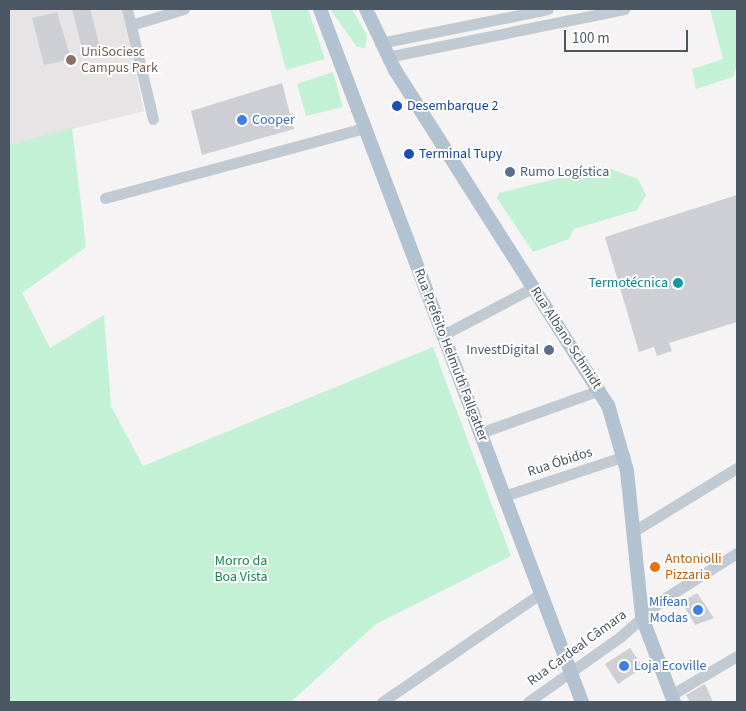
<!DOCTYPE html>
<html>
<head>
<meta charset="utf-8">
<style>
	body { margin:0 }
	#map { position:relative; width:746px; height:711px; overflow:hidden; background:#f5f3f3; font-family:"Source Sans 3",sans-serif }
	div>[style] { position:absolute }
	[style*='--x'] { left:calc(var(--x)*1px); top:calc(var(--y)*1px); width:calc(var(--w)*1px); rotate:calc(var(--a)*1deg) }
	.education>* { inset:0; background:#e6e4e5 }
	.green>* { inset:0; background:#c3f1d5 }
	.building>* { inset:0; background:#cdcfd5 }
	.minor>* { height:11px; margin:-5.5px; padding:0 5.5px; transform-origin:5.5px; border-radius:5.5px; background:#c1cad2 }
	.major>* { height:14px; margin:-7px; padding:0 7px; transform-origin:7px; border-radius:7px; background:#b3c2d1 }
	.dots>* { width:14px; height:14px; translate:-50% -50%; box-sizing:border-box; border:2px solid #fff; border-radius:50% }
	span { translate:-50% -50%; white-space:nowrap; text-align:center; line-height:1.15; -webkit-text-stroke:4px #fff; paint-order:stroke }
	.education-label { font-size:14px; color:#785e54 }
	.left { translate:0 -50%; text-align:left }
	.transit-label { font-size:14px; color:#164399 }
	.shop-label { font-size:14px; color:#366cbe }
	.right { translate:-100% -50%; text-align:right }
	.service-label { font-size:14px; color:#4e5e75 }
	.culture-label { font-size:14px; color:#0d838f }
	.street-label { font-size:14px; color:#4a5661 }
	.food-label { font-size:14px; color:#c56008 }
	.park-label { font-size:14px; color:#17864f }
	.frame { position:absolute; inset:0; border:10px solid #4a5661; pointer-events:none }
	.scale { position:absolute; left:564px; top:30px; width:124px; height:22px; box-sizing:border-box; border:2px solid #4a5661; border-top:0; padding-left:6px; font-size:15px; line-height:18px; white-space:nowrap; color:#4a5661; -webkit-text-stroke:4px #fff; paint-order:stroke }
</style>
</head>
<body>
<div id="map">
	<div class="education">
		<div style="clip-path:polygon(9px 9px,122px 9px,144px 111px,9px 145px)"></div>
	</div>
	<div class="green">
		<div style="clip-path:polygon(270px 9px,308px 9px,325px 59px,286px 70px)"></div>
		<div style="clip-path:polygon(330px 9px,352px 9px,367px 35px,365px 48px,357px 47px)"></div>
		<div style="clip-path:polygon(710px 9px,737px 9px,737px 64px,733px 77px,696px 89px,692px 69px,723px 59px)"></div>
		<div style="clip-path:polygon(333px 72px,343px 107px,306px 116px,297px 84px)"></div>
		<div style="clip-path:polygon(72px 128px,86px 247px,22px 293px,50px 348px,104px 315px,111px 406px,143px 466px,433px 347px,511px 556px,376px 624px,291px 702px,9px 702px,9px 145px)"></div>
		<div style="clip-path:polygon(605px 167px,638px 179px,646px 195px,637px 210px,574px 229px,569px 239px,533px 252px,497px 198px,499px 193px)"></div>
	</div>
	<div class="building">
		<div style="clip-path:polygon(72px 9px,90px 9px,101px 51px,84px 56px)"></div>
		<div style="clip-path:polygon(57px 12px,71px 59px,44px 65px,32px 18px)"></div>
		<div style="clip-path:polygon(282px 83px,294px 129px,202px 155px,191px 111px)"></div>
		<div style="clip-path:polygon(737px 195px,737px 322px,669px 343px,672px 351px,657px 356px,654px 347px,639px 352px,605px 237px)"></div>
		<div style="clip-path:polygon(697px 593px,714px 618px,695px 625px,682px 602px)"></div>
		<div style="clip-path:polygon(630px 648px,643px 667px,618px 684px,605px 664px)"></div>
		<div style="clip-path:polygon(705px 684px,713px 702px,690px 702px,686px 695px)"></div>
	</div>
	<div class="minor">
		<div style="--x:127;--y:9;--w:113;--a:76.7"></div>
		<div style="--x:131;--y:25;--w:55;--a:-16.8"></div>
		<div style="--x:380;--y:43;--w:171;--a:-11.4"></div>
		<div style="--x:387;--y:57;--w:242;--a:-11.4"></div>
		<div style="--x:105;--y:198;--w:269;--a:-15.1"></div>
		<div style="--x:443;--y:335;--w:103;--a:-27.8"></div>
		<div style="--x:480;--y:433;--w:127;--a:-19.7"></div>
		<div style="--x:504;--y:496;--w:127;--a:-18.3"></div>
		<div style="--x:634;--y:531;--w:121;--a:-31.5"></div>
		<div style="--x:671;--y:695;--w:77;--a:-30.6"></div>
		<div style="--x:382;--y:702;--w:193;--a:-34.4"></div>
		<div style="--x:528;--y:702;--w:113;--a:-35.2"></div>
		<div style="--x:620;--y:637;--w:56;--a:-41.4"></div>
		<div style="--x:662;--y:600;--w:89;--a:-32.1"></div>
	</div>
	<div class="major">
		<div style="--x:320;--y:9;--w:741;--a:69.29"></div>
		<div style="--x:366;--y:9;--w:68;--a:64.6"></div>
		<div style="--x:395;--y:70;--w:397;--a:57.6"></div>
		<div style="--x:608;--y:405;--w:69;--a:73.9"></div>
		<div style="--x:627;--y:471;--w:147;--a:84.1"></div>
		<div style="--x:642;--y:617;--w:91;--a:69.4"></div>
	</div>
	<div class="dots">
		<div style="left:71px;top:60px;background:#8d6e63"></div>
		<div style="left:397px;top:106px;background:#1a4fb4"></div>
		<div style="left:242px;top:120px;background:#3f7fe0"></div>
		<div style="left:409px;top:154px;background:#1a4fb4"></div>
		<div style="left:510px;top:172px;background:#5c6f8a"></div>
		<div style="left:678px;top:283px;background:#0f9aa8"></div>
		<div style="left:549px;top:350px;background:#5c6f8a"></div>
		<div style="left:655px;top:567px;background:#e8710a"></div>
		<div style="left:698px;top:610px;background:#3f7fe0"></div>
		<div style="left:624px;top:666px;background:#3f7fe0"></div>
	</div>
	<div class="education-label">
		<span class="left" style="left:81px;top:60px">UniSociesc<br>Campus Park</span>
	</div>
	<div class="transit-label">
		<span class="left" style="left:407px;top:106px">Desembarque 2</span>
		<span class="left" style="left:419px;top:154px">Terminal Tupy</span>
	</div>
	<div class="shop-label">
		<span class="left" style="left:252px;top:120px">Cooper</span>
		<span class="right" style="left:688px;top:610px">Mifean<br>Modas</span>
		<span class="left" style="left:634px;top:666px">Loja Ecoville</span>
	</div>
	<div class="service-label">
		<span class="left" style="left:520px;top:172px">Rumo Logística</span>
		<span class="right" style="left:539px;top:350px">InvestDigital</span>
	</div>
	<div class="culture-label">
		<span class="right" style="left:668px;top:283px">Termotécnica</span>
	</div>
	<div class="street-label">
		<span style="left:566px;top:338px;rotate:57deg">Rua Albano Schmidt</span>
		<span style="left:451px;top:355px;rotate:69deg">Rua Prefeito Helmuth Fallgatter</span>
		<span style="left:560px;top:462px;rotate:-18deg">Rua Óbidos</span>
		<span style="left:577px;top:648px;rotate:-36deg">Rua Cardeal Câmara</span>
	</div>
	<div class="food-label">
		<span class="left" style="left:665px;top:567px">Antoniolli<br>Pizzaria</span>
	</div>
	<div class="park-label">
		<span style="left:241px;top:569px">Morro da<br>Boa Vista</span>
	</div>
	<div class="frame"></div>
	<div class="scale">100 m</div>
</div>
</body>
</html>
